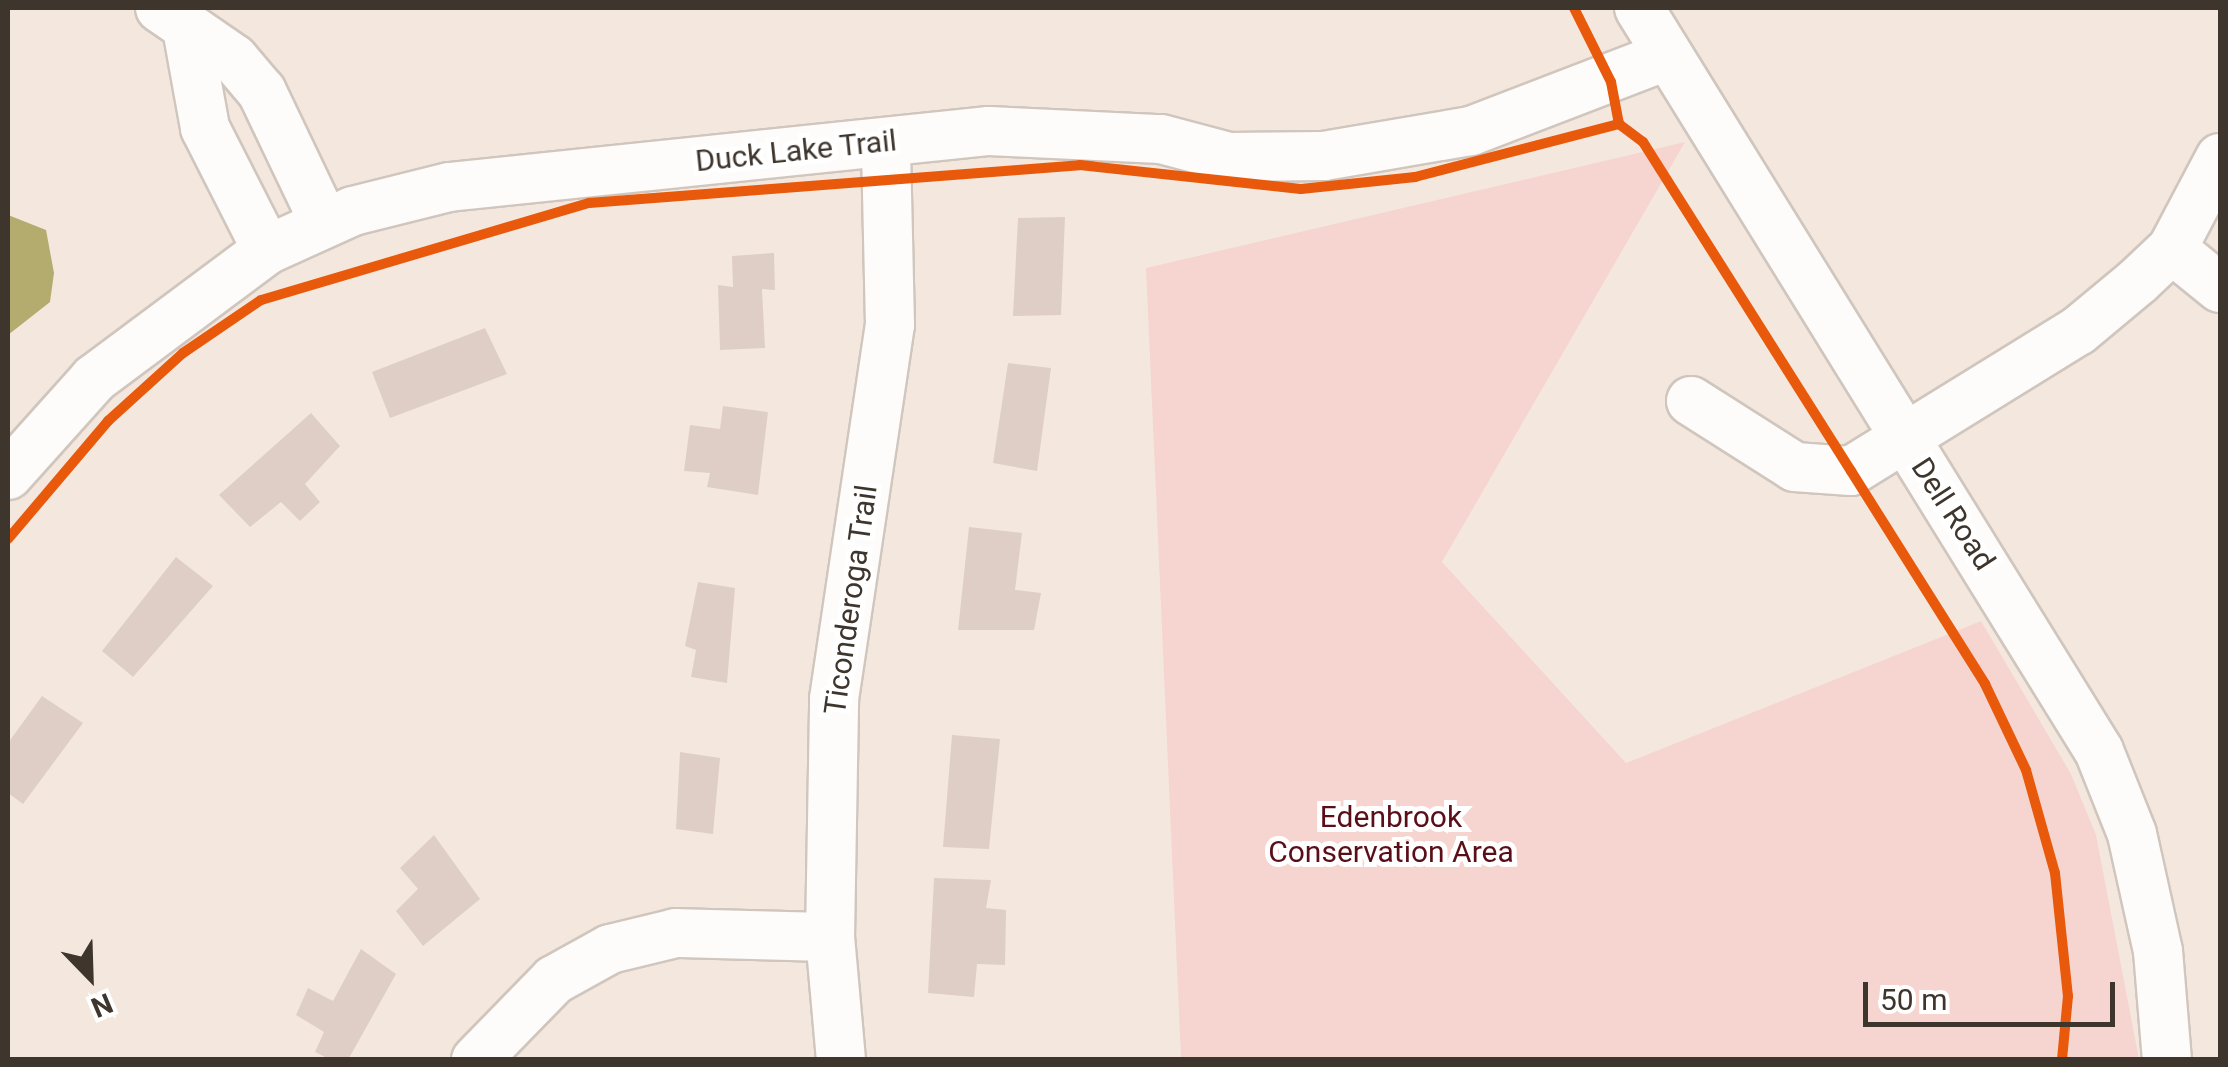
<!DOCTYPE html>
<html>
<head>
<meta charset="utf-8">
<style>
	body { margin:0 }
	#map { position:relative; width:2228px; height:1067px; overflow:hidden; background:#f4e8de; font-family:Roboto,sans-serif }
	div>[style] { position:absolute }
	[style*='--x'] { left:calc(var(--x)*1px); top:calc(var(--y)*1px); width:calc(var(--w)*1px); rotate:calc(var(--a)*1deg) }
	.green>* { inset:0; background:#f6d5d0 }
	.water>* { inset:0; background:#b4ab6f }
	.building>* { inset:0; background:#dfcec5 }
	.roads { filter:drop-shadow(2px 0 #d0c6be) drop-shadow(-2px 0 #d0c6be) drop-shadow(0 2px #d0c6be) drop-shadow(0 -2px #d0c6be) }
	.minor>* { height:48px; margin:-24px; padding:0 24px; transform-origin:24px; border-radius:24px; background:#fdfcfa }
	.cycleway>* { height:10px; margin:-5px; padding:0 5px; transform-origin:5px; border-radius:5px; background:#e8590c }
	span { translate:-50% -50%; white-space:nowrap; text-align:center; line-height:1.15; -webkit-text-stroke:10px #fff; paint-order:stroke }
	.street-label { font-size:30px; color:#3e352d }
	.park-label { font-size:30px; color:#5a0e18 }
	.frame { position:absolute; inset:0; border:10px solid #3e352d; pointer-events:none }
	.north { position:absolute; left:40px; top:927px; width:100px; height:100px; -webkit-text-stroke:8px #fff; paint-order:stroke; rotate:157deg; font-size:28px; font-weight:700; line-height:40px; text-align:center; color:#3e352d }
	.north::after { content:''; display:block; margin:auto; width:35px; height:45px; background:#3e352d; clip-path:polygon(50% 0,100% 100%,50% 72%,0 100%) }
	.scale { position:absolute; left:1863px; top:982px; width:252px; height:45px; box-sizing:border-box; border:5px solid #3e352d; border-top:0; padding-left:12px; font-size:30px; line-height:35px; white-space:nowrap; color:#3e352d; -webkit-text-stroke:8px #fff; paint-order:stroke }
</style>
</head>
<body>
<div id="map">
	<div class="green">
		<div style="clip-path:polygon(1685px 142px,1442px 562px,1626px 763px,1981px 621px,2071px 774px,2096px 835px,2139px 1059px,1181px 1059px,1146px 268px)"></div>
	</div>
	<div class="water">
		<div style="clip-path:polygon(8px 215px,46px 230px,54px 273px,50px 302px,8px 335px)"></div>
	</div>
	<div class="building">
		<div style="clip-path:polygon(1065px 217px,1061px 315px,1013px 316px,1018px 218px)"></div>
		<div style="clip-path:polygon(774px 253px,775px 290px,762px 289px,765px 348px,720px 350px,718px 285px,733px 287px,732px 256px)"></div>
		<div style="clip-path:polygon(485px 328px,507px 374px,390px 418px,372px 372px)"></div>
		<div style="clip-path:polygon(1008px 363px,1051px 368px,1037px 471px,993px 463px)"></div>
		<div style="clip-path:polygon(723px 406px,768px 412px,758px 495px,707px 487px,710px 473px,684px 471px,690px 425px,720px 429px)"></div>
		<div style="clip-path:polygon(311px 413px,340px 446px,305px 484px,320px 502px,300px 521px,281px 502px,250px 527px,219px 495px)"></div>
		<div style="clip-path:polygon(969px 527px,1022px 533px,1015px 590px,1041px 593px,1034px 630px,958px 630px)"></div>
		<div style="clip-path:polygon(176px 557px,213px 586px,133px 677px,102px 651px)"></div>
		<div style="clip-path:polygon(698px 582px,735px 588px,727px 683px,691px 677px,696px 650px,685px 646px)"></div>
		<div style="clip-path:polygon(42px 696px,83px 723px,23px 804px,8px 793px,8px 743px)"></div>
		<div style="clip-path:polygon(952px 735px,1000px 739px,989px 849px,943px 847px)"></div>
		<div style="clip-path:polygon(680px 752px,720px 758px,713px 834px,676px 829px)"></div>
		<div style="clip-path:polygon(434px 835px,480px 899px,423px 946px,396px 911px,418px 889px,400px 868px)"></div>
		<div style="clip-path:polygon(934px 878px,991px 880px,986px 908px,1006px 910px,1005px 965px,977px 964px,974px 997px,928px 993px)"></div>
		<div style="clip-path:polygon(361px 949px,396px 974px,348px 1060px,331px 1060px,315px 1052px,324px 1032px,296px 1015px,308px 988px,333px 1001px)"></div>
	</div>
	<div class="roads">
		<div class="minor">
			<div style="--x:160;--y:8;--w:90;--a:34.6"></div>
			<div style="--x:234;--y:59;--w:43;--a:49.7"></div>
			<div style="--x:262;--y:92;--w:144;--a:64.5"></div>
			<div style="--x:1639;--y:8;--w:874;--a:58.24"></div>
			<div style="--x:2099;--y:751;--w:89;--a:68.3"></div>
			<div style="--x:2132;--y:834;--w:120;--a:77.5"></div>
			<div style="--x:2158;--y:951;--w:109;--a:85.3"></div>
			<div style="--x:188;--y:34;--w:96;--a:79.7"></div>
			<div style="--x:205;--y:128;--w:137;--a:63.1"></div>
			<div style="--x:2172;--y:249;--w:62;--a:39.1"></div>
			<div style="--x:1691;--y:401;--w:123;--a:32.4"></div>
			<div style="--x:1795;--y:467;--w:56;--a:4.1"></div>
			<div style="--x:1851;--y:471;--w:267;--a:-31.7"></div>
			<div style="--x:2078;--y:331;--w:78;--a:-39.8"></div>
			<div style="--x:2138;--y:281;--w:47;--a:-43.3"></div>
			<div style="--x:2172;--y:249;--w:103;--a:-62.2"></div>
			<div style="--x:8;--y:475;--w:129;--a:-48.1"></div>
			<div style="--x:94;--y:379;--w:216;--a:-36.7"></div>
			<div style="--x:267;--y:250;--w:94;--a:-24.4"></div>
			<div style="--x:353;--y:211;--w:99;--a:-14"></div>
			<div style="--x:449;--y:187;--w:543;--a:-5.92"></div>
			<div style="--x:989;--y:131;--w:172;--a:2.7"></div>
			<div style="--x:1161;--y:139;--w:70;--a:14.8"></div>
			<div style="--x:1229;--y:157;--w:95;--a:-0.6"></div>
			<div style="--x:1324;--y:156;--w:149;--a:-9.7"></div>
			<div style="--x:1471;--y:131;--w:207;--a:-21"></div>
			<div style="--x:476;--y:1060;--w:112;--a:-45.7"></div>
			<div style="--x:554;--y:980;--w:64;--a:-29"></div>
			<div style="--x:610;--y:949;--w:68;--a:-13.6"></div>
			<div style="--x:676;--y:933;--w:154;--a:1.5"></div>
			<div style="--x:841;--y:1060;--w:123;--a:-95.1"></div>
			<div style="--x:830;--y:937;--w:238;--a:-89"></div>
			<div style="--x:834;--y:699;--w:378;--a:-81.5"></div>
			<div style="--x:890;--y:325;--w:182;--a:-91.3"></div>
		</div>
	</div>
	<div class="cycleway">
		<div style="--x:1574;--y:8;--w:83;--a:63.4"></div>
		<div style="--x:1611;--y:82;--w:43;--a:79.2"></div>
		<div style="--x:1619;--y:124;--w:30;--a:37"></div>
		<div style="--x:1643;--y:142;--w:389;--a:57.7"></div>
		<div style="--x:1851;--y:471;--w:252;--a:57.8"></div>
		<div style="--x:1985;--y:684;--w:95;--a:64.5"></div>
		<div style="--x:2026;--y:770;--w:107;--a:74.3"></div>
		<div style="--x:2055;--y:873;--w:124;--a:84"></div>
		<div style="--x:2068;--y:996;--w:64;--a:95.4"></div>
		<div style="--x:8;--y:539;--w:155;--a:-49.7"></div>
		<div style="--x:108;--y:421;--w:101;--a:-42.2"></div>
		<div style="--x:183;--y:353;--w:94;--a:-34.2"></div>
		<div style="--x:261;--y:300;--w:342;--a:-16.5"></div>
		<div style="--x:589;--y:203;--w:492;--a:-4.4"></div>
		<div style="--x:1080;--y:165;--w:222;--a:6.2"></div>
		<div style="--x:1301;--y:189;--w:115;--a:-6"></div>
		<div style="--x:1415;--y:177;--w:211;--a:-14.6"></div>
	</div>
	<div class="street-label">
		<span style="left:796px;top:151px;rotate:-6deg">Duck Lake Trail</span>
		<span style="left:1953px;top:514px;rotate:57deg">Dell Road</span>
		<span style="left:851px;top:600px;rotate:-82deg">Ticonderoga Trail</span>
	</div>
	<div class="park-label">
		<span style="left:1391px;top:834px">Edenbrook<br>Conservation Area</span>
	</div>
	<div class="frame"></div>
	<div class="north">N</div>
	<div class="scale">50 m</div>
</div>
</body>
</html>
